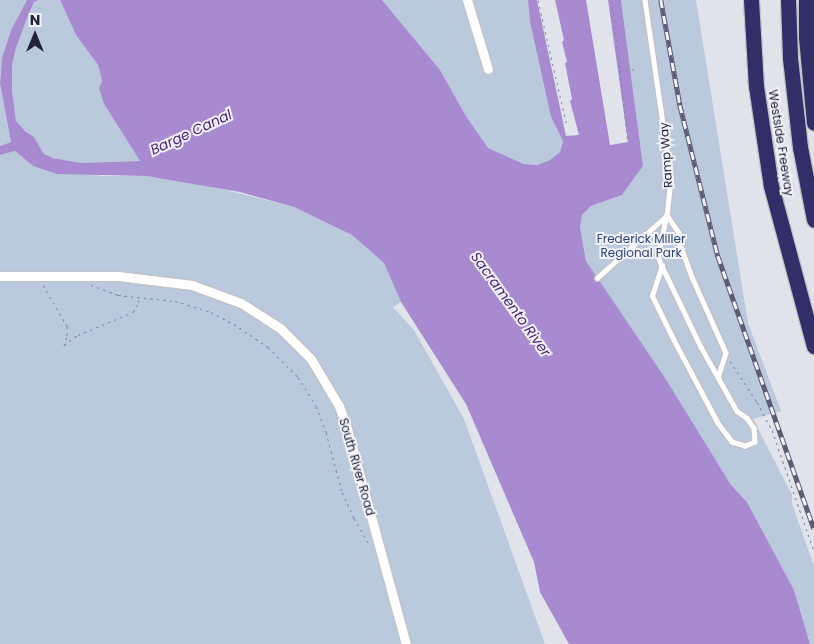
<!DOCTYPE html>
<html>
<head>
<meta charset="utf-8">
<style>
	body { margin:0 }
	#map { position:relative; width:814px; height:644px; overflow:hidden; background:#e1e3eb; font-family:Poppins,sans-serif }
	div>[style] { position:absolute }
	[style*='--x'] { left:calc(var(--x)*1px); top:calc(var(--y)*1px); width:calc(var(--w)*1px); rotate:calc(var(--a)*1deg) }
	.green>* { inset:0; background:#bac9dc }
	.water>* { inset:0; background:#a88ad0 }
	.pier>* { inset:0; background:#e1e3eb }
	.path>* { height:1px; margin-top:-0.5px; transform-origin:0; background:repeating-linear-gradient(90deg,#8283ae 0 2.5px,transparent 0 6.5px) }
	.roads { filter:drop-shadow(1px 0 #c1c1c8) drop-shadow(-1px 0 #c1c1c8) drop-shadow(0 1px #c1c1c8) drop-shadow(0 -1px #c1c1c8) }
	.service>* { height:4.5px; margin:-2.25px; padding:0 2.25px; transform-origin:2.25px; border-radius:2.25px; background:#fff }
	.minor>* { height:9px; margin:-4.5px; padding:0 4.5px; transform-origin:4.5px; border-radius:4.5px; background:#fff }
	.motorway>* { height:15px; margin:-7.5px; padding:0 7.5px; transform-origin:7.5px; border-radius:7.5px; background:#322e67 }
	.rail>* { height:4.5px; margin-top:-2.25px; transform-origin:0; background:repeating-linear-gradient(90deg,#f1f3f8 0 8px,#5c5c77 0 16px); box-sizing:border-box; border-block:1px solid #5c5c77 }
	span { translate:-50% -50%; white-space:nowrap; text-align:center; line-height:1.15; -webkit-text-stroke:4px #f1f3f8; paint-order:stroke }
	.street-label { font-size:12px; color:#22223b }
	.park-label { font-size:12px; color:#2d4372 }
	.water-label { font-size:14px; color:#451d76; font-style:italic }
	.north { position:absolute; left:10px; top:10px; width:50px; height:50px; -webkit-text-stroke:4px #f1f3f8; paint-order:stroke; rotate:0deg; font-size:14px; font-weight:700; line-height:20px; text-align:center; color:#22223b }
	.north::after { content:''; display:block; margin:auto; width:18px; height:22px; background:#22223b; clip-path:polygon(50% 0,100% 100%,50% 72%,0 100%) }
</style>
</head>
<body>
<div id="map">
	<div class="green">
		<div style="clip-path:polygon(0 0,27px 0,11px 30px,2px 58px,0 80px)"></div>
		<div style="clip-path:polygon(38px 0,60px 0,76px 35px,98px 65px,102px 81px,99px 88px,104px 104px,140px 161px,81px 163px,53px 158px,44px 154px,34px 137px,25px 131px,16px 121px,12px 90px,12px 65px,16px 48px,27px 18px,34px 2px)"></div>
		<div style="clip-path:polygon(382px 0,528px 0,530px 22px,551px 117px,563px 141px,560px 152px,550px 160px,537px 165px,524px 164px,488px 148px,466px 116px,440px 70px)"></div>
		<div style="clip-path:polygon(621px 0,696px 0,748px 323px,781px 411px,753px 419px,792px 495px,792px 504px,814px 566px,814px 644px,810px 644px,794px 590px,747px 502px,731px 485px,586px 261px,580px 227px,582px 215px,591px 206px,622px 195px,643px 166px)"></div>
		<div style="clip-path:polygon(0 83px,11px 142px,0 146px)"></div>
		<div style="clip-path:polygon(15px 151px,33px 166px,102px 176px,147px 176px,193px 182px,294px 207px,352px 235px,384px 263px,401px 302px,393px 307px,414px 330px,464px 419px,545px 644px,0 644px,0 155px)"></div>
	</div>
	<div class="water">
		<div style="clip-path:polygon(27px 0,38px 0,34px 2px,27px 18px,16px 48px,12px 65px,12px 90px,16px 121px,25px 131px,34px 137px,44px 154px,53px 158px,81px 163px,140px 161px,104px 104px,99px 88px,102px 81px,98px 65px,76px 35px,60px 0,382px 0,440px 70px,466px 116px,488px 148px,524px 164px,537px 165px,550px 160px,560px 152px,563px 141px,551px 117px,530px 22px,528px 0,621px 0,643px 166px,622px 195px,591px 206px,582px 215px,580px 227px,586px 261px,665px 378px,731px 485px,747px 502px,794px 590px,810px 644px,569px 644px,540px 592px,534px 562px,466px 404px,401px 302px,384px 263px,352px 235px,294px 207px,240px 192px,147px 176px,57px 174px,33px 166px,15px 151px,0 155px,0 146px,11px 142px,0 83px,2px 58px,11px 30px)"></div>
	</div>
	<div class="pier">
		<div style="clip-path:polygon(537px 0,555px 0,564px 40px,562px 42px,567px 62px,565px 63px,572px 99px,570px 101px,579px 135px,566px 136px)"></div>
		<div style="clip-path:polygon(586px 0,608px 0,628px 142px,610px 145px)"></div>
	</div>
	<div class="path">
		<div style="--x:538;--y:0;--w:130;--a:77.1"></div>
		<div style="--x:612;--y:0;--w:143;--a:83.6"></div>
		<div style="--x:619;--y:71;--w:18;--a:-6"></div>
		<div style="--x:43;--y:285;--w:48;--a:59.7"></div>
		<div style="--x:67;--y:326;--w:11;--a:90"></div>
		<div style="--x:67;--y:337;--w:8;--a:113"></div>
		<div style="--x:91;--y:285;--w:29;--a:20"></div>
		<div style="--x:118;--y:295;--w:57;--a:6"></div>
		<div style="--x:175;--y:301;--w:38;--a:17"></div>
		<div style="--x:211;--y:312;--w:26;--a:28"></div>
		<div style="--x:234;--y:324;--w:41;--a:34.1"></div>
		<div style="--x:268;--y:347;--w:42;--a:45"></div>
		<div style="--x:298;--y:377;--w:34;--a:58"></div>
		<div style="--x:316;--y:406;--w:28;--a:69"></div>
		<div style="--x:326;--y:432;--w:62;--a:75.1"></div>
		<div style="--x:342;--y:492;--w:29;--a:65"></div>
		<div style="--x:354;--y:518;--w:28;--a:60"></div>
		<div style="--x:64;--y:345;--w:17;--a:-36"></div>
		<div style="--x:78;--y:335;--w:60;--a:-22.7"></div>
		<div style="--x:133;--y:312;--w:12;--a:-59"></div>
		<div style="--x:139;--y:302;--w:3;--a:-108"></div>
		<div style="--x:730;--y:361;--w:49;--a:56.6"></div>
		<div style="--x:757;--y:402;--w:32;--a:62"></div>
		<div style="--x:772;--y:430;--w:128;--a:70.9"></div>
	</div>
	<div class="roads">
		<div class="service">
			<div style="--x:645;--y:0;--w:181;--a:81.7"></div>
			<div style="--x:671;--y:179;--w:36;--a:96"></div>
			<div style="--x:667;--y:215;--w:42;--a:102.4"></div>
			<div style="--x:658;--y:256;--w:11;--a:68"></div>
			<div style="--x:662;--y:266;--w:90;--a:64.3"></div>
			<div style="--x:701;--y:347;--w:73;--a:60.6"></div>
			<div style="--x:737;--y:411;--w:12;--a:35"></div>
			<div style="--x:747;--y:418;--w:12;--a:55"></div>
			<div style="--x:754;--y:428;--w:14;--a:86"></div>
			<div style="--x:755;--y:442;--w:11;--a:158"></div>
			<div style="--x:745;--y:446;--w:14;--a:-163"></div>
			<div style="--x:732;--y:442;--w:23;--a:-128"></div>
			<div style="--x:718;--y:424;--w:94;--a:-117.9"></div>
			<div style="--x:674;--y:341;--w:50;--a:-116.1"></div>
			<div style="--x:652;--y:296;--w:32;--a:-72"></div>
			<div style="--x:667;--y:215;--w:22;--a:56"></div>
			<div style="--x:679;--y:233;--w:11;--a:85"></div>
			<div style="--x:680;--y:244;--w:35;--a:70"></div>
			<div style="--x:692;--y:277;--w:83;--a:65.9"></div>
			<div style="--x:726;--y:353;--w:25;--a:108"></div>
			<div style="--x:597;--y:278;--w:93;--a:-41.9"></div>
		</div>
		<div class="minor">
			<div style="--x:467;--y:0;--w:72;--a:73.1"></div>
			<div style="--x:0;--y:276;--w:118;--a:0"></div>
			<div style="--x:118;--y:276;--w:75;--a:6.9"></div>
			<div style="--x:192;--y:285;--w:52;--a:20.2"></div>
			<div style="--x:241;--y:303;--w:46;--a:32.7"></div>
			<div style="--x:280;--y:328;--w:44;--a:45"></div>
			<div style="--x:311;--y:359;--w:55;--a:59.2"></div>
			<div style="--x:339;--y:406;--w:20;--a:70"></div>
			<div style="--x:346;--y:425;--w:227;--a:74.7"></div>
		</div>
		<div class="motorway">
			<div style="--x:751;--y:0;--w:86;--a:86.7"></div>
			<div style="--x:756;--y:86;--w:101;--a:81.5"></div>
			<div style="--x:771;--y:186;--w:166;--a:75"></div>
			<div style="--x:788;--y:0;--w:58;--a:88"></div>
			<div style="--x:790;--y:58;--w:90;--a:83.6"></div>
			<div style="--x:800;--y:147;--w:74;--a:79.1"></div>
			<div style="--x:806;--y:0;--w:37;--a:90"></div>
			<div style="--x:806;--y:37;--w:86;--a:84.7"></div>
		</div>
	</div>
	<div class="rail">
		<div style="--x:661;--y:0;--w:107;--a:79.7"></div>
		<div style="--x:680;--y:105;--w:156;--a:75.9"></div>
		<div style="--x:718;--y:256;--w:289;--a:70.6"></div>
	</div>
	<div class="street-label">
		<span style="left:781px;top:143px;rotate:81deg">Westside Freeway</span>
		<span style="left:666px;top:155px;rotate:-94deg">Ramp Way</span>
		<span style="left:357px;top:467px;rotate:74deg">South River Road</span>
	</div>
	<div class="park-label">
		<span style="left:641px;top:246px">Frederick Miller<br>Regional Park</span>
	</div>
	<div class="water-label">
		<span style="left:191px;top:132px;rotate:-25deg">Barge Canal</span>
		<span style="left:511px;top:304px;rotate:54deg">Sacramento River</span>
	</div>
	<div class="north">N</div>
</div>
</body>
</html>
